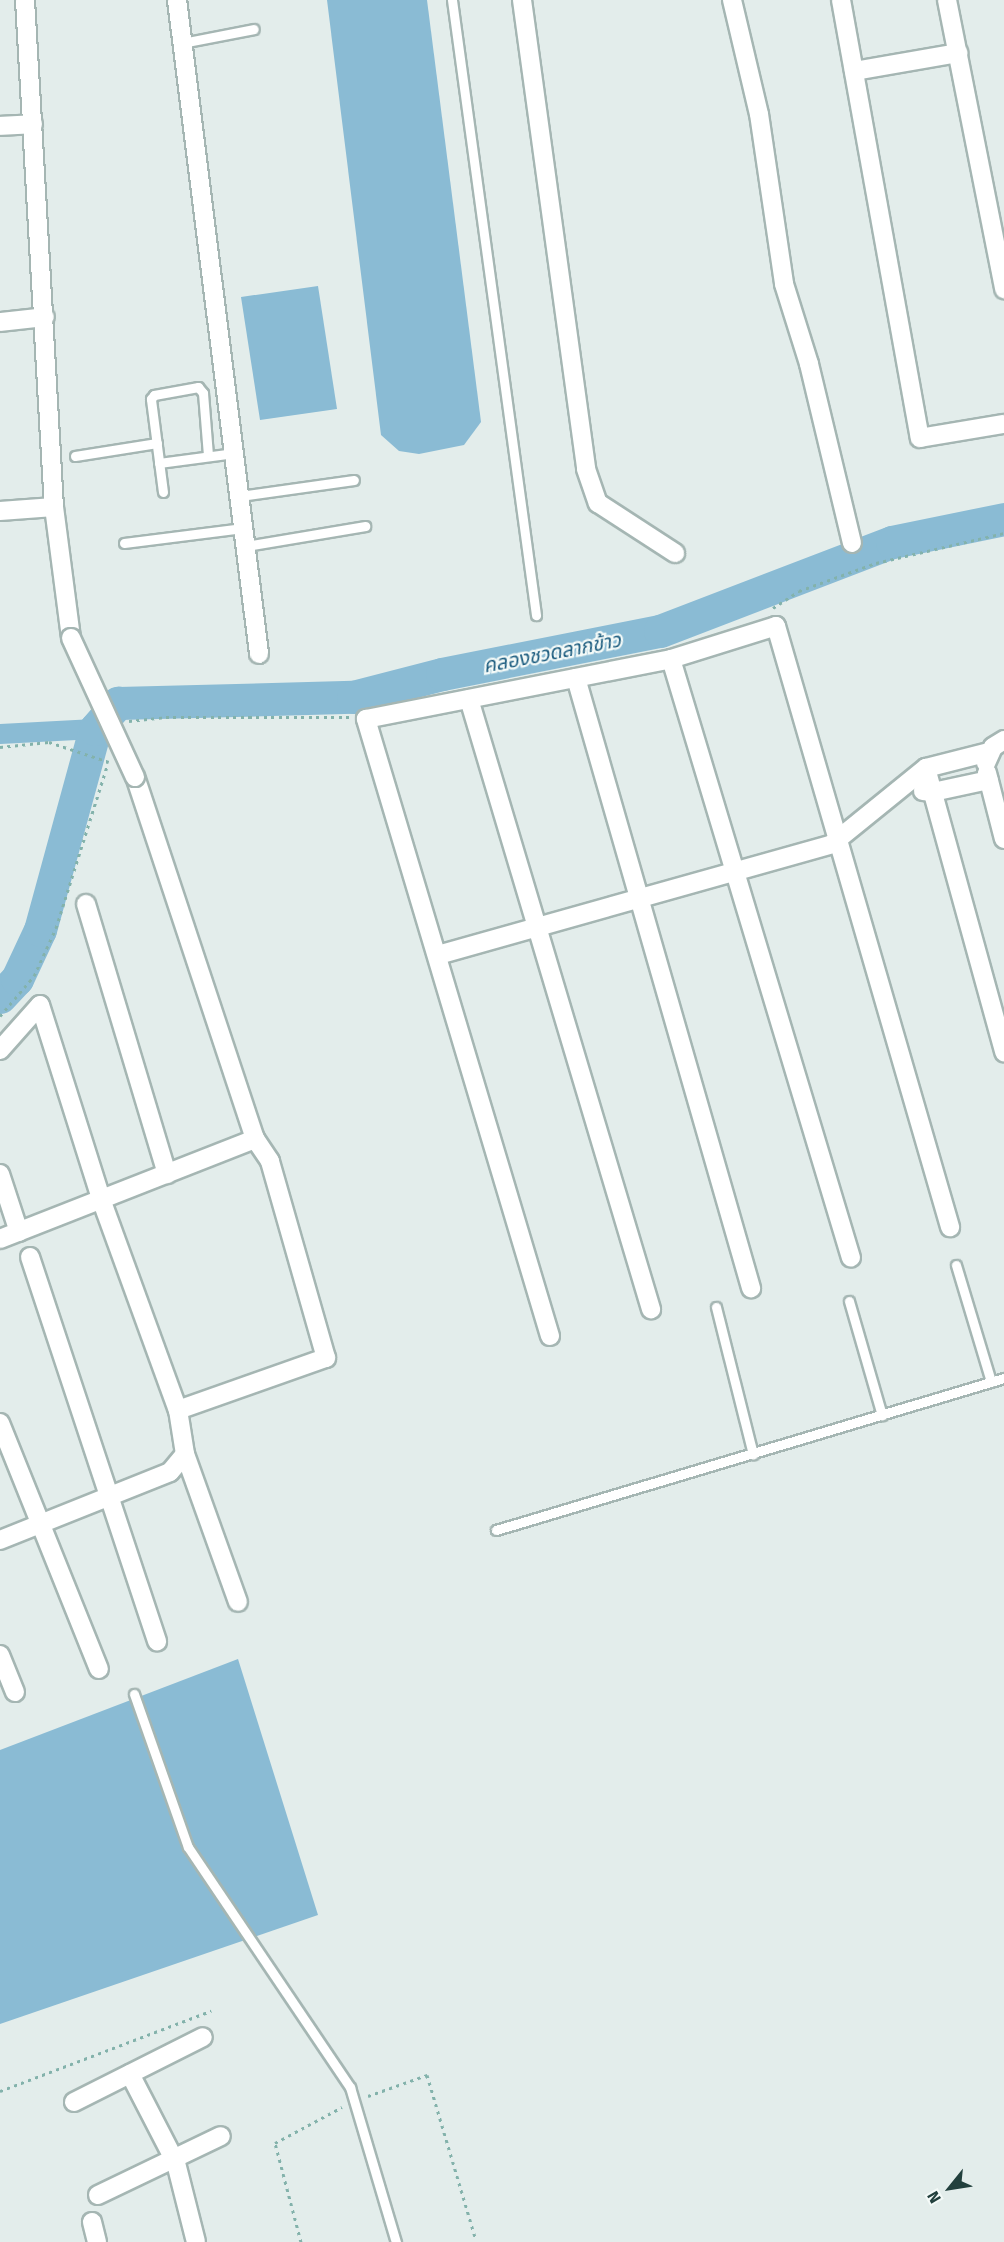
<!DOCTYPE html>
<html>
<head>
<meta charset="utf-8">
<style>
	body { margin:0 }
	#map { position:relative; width:1004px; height:2242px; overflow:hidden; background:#e3edeb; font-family:"Fira Sans","Noto Sans Thai",sans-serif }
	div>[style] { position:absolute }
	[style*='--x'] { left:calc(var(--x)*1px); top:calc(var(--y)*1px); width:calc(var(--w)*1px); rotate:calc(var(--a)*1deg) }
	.water>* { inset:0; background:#8abbd4 }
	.canal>* { height:20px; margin:-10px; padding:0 10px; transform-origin:10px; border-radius:10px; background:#8abbd4 }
	.river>* { height:33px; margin:-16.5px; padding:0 16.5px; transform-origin:16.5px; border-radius:16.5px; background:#8abbd4 }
	.path>* { height:3px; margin-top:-1.5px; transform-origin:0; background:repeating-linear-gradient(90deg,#83b2ab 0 3px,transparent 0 7.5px) }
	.roads { filter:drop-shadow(2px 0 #a5b6b3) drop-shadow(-2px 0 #a5b6b3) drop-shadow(0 2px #a5b6b3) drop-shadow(0 -2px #a5b6b3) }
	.service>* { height:9px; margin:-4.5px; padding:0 4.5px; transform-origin:4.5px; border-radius:4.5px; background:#fff }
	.minor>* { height:18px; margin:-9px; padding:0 9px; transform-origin:9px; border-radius:9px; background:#fff }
	.bridges { filter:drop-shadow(2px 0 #a5b6b3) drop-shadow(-2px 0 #a5b6b3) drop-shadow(0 2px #a5b6b3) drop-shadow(0 -2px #a5b6b3) }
	.minor-bridge>* { height:18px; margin:-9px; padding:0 9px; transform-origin:9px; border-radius:9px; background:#fff }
	span { translate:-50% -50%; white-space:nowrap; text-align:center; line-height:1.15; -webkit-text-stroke:4.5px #f4faf8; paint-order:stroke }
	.water-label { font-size:20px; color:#1a5b7e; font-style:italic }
	.north { position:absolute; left:920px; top:2158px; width:60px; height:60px; -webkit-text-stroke:4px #f4faf8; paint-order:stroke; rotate:240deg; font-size:16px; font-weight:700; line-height:24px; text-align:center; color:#22403d }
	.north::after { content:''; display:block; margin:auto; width:21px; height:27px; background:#22403d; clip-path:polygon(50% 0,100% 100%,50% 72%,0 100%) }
</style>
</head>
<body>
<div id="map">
	<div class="water">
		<div style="clip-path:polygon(327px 0,427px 0,481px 422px,464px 445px,419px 454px,399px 451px,381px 435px)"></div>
		<div style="clip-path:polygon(318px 286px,337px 409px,260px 420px,241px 297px)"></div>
		<div style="clip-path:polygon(238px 1659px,318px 1915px,0 2024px,0 1750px)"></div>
	</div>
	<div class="canal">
		<div style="--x:0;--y:734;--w:95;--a:-3"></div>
	</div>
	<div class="river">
		<div style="--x:0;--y:997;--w:25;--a:-47"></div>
		<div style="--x:17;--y:979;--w:54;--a:-64.9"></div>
		<div style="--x:40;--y:930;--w:208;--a:-74.7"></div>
		<div style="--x:95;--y:729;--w:35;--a:-49"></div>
		<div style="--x:118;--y:703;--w:235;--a:-1.5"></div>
		<div style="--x:353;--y:697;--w:92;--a:-14.5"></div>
		<div style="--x:442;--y:674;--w:222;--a:-11.2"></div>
		<div style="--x:660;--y:631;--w:248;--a:-21"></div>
		<div style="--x:892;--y:542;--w:114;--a:-11.6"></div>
	</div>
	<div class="path">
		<div style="--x:773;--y:608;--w:31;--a:-33"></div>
		<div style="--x:799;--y:591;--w:82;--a:-20"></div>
		<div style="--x:876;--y:563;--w:131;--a:-13.2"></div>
		<div style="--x:129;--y:721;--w:37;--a:-6"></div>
		<div style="--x:166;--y:717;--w:184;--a:0"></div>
		<div style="--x:0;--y:747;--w:49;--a:-5.8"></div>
		<div style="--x:49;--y:742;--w:63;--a:18.4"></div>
		<div style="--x:0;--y:1016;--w:52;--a:-49.6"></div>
		<div style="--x:34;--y:976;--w:53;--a:-65.4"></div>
		<div style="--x:56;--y:928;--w:173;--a:-72.5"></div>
		<div style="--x:0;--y:2091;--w:226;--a:-20.8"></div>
		<div style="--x:368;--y:2096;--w:63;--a:-19.6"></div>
		<div style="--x:427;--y:2075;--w:172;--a:73.5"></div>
		<div style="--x:301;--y:2242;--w:102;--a:-104.7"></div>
		<div style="--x:275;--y:2143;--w:76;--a:-28.2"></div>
	</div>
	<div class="roads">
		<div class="service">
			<div style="--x:452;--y:0;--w:621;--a:82.22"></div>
			<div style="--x:182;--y:43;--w:73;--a:-11"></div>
			<div style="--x:75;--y:456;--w:83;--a:-9"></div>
			<div style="--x:159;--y:463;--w:76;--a:-7.6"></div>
			<div style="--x:163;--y:492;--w:94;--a:-97.4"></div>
			<div style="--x:151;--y:399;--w:5;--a:-53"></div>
			<div style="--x:154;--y:395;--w:45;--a:-10.3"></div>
			<div style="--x:198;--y:387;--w:8;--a:50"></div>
			<div style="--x:203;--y:393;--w:62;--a:85.4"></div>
			<div style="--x:240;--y:496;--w:115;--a:-8"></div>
			<div style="--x:124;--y:543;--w:120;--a:-7.2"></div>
			<div style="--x:246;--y:546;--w:121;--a:-9.5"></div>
			<div style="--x:956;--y:1265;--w:122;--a:73.3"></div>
			<div style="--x:849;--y:1301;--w:119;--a:73.9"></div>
			<div style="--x:716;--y:1307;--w:152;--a:75.9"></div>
			<div style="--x:496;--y:1530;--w:530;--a:-16.66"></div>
			<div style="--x:134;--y:1694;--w:162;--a:70.6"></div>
			<div style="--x:188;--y:1847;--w:290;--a:56"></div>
			<div style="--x:350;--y:2087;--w:162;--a:73.5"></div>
		</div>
		<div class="minor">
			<div style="--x:25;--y:0;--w:508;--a:86.73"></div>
			<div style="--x:54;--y:507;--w:132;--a:82.6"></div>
			<div style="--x:177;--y:0;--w:659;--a:82.85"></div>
			<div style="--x:522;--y:0;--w:473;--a:82.2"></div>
			<div style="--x:586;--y:469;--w:36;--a:71"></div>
			<div style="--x:598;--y:503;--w:92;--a:33"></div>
			<div style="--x:732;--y:0;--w:117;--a:76.7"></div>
			<div style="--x:759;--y:114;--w:172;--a:81.6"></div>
			<div style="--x:784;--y:284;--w:84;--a:72.6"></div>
			<div style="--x:809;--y:364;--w:184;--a:76.5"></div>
			<div style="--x:841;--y:0;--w:445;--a:79.8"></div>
			<div style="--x:920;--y:438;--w:85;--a:-9.5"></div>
			<div style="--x:947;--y:0;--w:295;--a:78.8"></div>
			<div style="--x:854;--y:71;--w:106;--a:-9.8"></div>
			<div style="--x:0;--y:126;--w:33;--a:-3"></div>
			<div style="--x:0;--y:322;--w:45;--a:-6.3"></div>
			<div style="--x:0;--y:511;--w:54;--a:-4.2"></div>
			<div style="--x:671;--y:659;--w:625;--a:73.27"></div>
			<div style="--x:576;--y:678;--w:635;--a:73.99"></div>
			<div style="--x:469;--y:699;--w:637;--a:73.39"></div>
			<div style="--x:986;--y:763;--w:17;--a:-66"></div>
			<div style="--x:993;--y:747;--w:13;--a:-32"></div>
			<div style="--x:926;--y:768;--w:295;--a:74.6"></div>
			<div style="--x:987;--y:773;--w:68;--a:75.6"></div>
			<div style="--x:923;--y:791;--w:10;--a:6"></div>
			<div style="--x:933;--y:792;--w:57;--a:-12.1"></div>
			<div style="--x:86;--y:904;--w:282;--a:73.3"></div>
			<div style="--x:438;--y:955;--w:409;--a:-15.7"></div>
			<div style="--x:832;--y:844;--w:121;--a:-39"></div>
			<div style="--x:926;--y:768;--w:65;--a:-14.3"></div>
			<div style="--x:0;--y:1050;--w:60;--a:-48.4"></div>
			<div style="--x:40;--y:1005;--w:203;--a:72.5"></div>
			<div style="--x:101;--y:1199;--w:225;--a:70"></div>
			<div style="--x:0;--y:1174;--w:61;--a:71.9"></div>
			<div style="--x:0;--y:1239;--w:274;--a:-21.4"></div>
			<div style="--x:255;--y:1139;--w:381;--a:-108.3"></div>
			<div style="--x:30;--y:1257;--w:405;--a:71.7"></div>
			<div style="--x:550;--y:1336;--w:644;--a:-106.61"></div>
			<div style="--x:366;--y:719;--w:311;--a:-11.1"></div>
			<div style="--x:671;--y:659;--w:110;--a:-17.4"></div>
			<div style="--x:776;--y:626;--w:626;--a:73.85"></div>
			<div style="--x:0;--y:1423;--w:265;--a:68.1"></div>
			<div style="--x:185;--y:1454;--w:157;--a:70.3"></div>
			<div style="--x:0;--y:1540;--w:183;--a:-21.8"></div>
			<div style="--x:170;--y:1472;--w:23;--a:-50"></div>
			<div style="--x:185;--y:1454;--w:45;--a:-99"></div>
			<div style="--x:178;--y:1410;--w:157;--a:-19.4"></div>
			<div style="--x:326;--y:1358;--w:205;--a:-105.9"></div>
			<div style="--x:270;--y:1161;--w:27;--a:-124"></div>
			<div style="--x:0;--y:1655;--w:40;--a:68"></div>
			<div style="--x:130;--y:2074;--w:100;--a:62.7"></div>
			<div style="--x:176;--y:2163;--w:81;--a:75.8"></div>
			<div style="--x:74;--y:2102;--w:144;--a:-26.7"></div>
			<div style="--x:98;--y:2195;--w:136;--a:-25.6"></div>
			<div style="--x:92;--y:2222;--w:21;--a:76"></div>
		</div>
	</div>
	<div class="bridges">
		<div class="minor-bridge">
			<div style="--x:71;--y:638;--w:153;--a:65.3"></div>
		</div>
	</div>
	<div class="water-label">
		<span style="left:552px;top:653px;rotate:-11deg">คลองชวดลากข้าว</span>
	</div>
	<div class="north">N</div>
</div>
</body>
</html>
